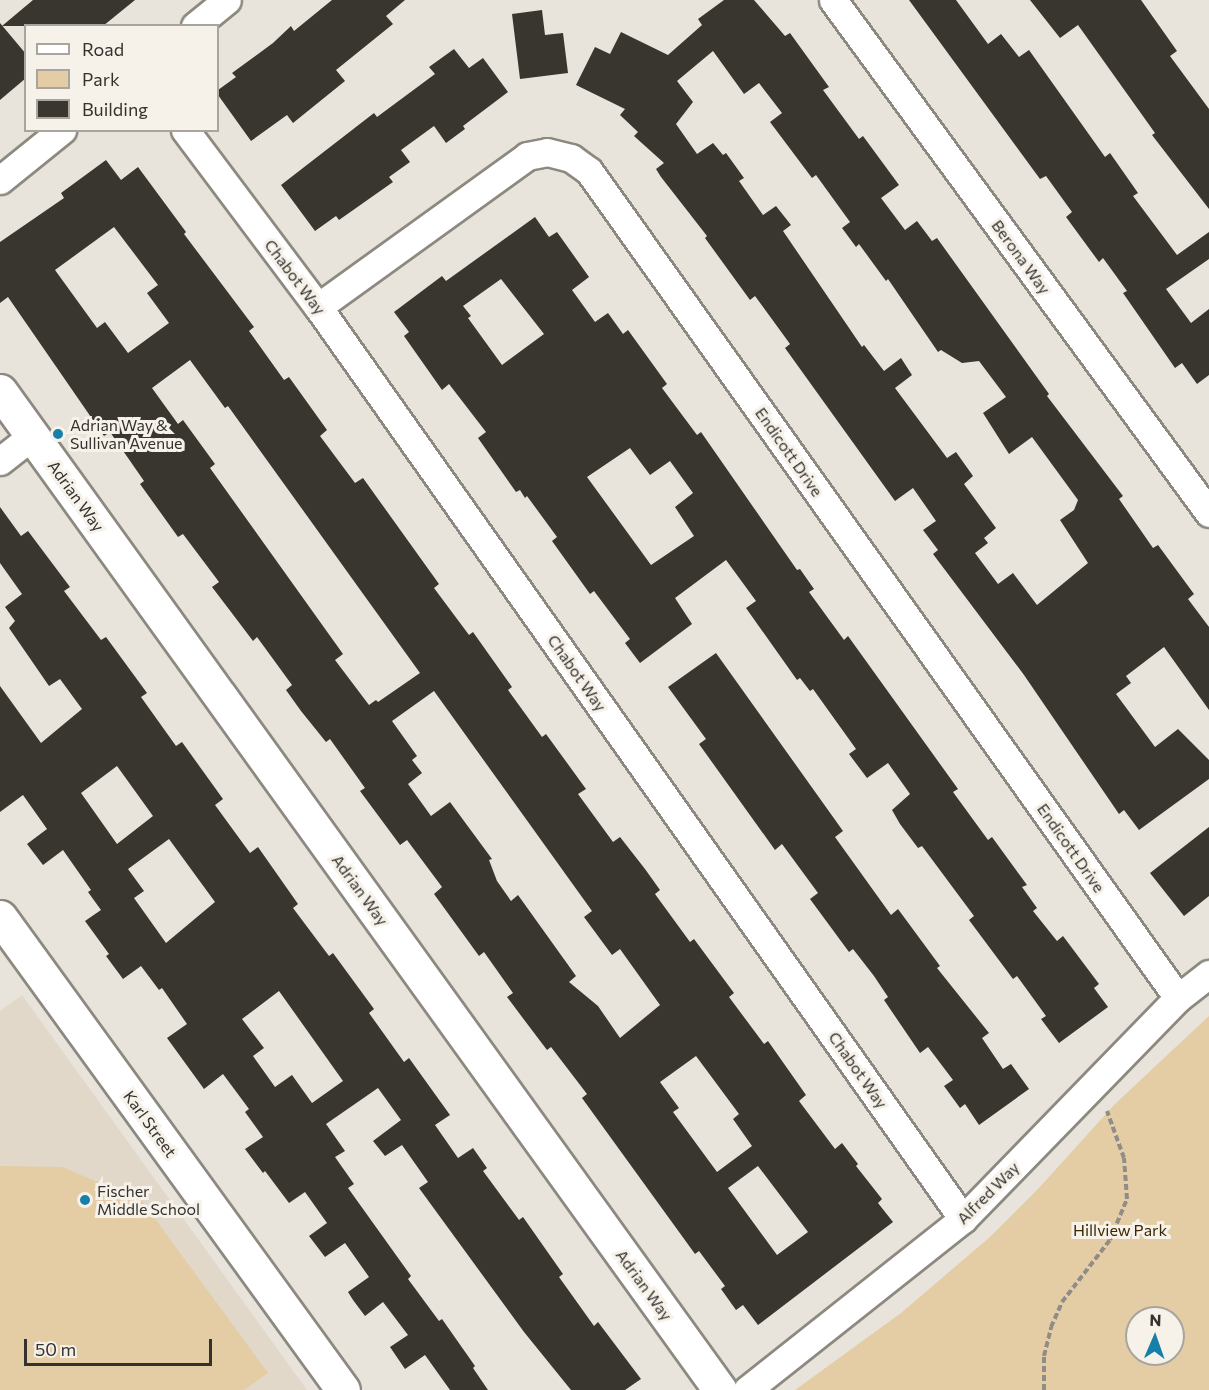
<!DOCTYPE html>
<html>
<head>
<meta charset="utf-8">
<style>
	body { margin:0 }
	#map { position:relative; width:1209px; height:1390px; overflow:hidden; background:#e8e4dc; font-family:Commissioner,sans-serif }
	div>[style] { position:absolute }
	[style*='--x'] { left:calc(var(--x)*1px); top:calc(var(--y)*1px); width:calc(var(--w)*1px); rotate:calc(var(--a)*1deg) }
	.built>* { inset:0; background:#e1d8c9 }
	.green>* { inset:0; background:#e4cca4 }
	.building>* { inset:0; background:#39352f }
	.path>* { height:4px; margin-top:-2px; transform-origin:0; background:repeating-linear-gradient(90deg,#908d87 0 6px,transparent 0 9px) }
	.roads { filter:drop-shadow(2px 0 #8d8981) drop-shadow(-2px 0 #8d8981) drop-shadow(0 2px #8d8981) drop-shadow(0 -2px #8d8981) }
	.minor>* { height:27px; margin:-13.5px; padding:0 13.5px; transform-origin:13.5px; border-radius:13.5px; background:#fff }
	.tertiary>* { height:33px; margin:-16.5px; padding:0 16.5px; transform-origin:16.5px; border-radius:16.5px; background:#fff }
	.dots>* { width:16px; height:16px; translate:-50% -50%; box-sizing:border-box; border:3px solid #f6f1e9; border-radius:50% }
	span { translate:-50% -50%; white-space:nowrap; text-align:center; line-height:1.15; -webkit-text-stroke:6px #f6f1e9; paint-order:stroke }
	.street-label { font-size:16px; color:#34322f }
	.poi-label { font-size:16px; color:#34322f }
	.left { translate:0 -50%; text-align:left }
	.park-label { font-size:16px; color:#3b2700 }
	.legend { position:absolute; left:24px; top:24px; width:195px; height:108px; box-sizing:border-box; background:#f6f1e9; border:2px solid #a8a59f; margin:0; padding:8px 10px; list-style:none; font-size:18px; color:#34322f }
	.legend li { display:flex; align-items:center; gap:12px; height:30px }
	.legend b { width:30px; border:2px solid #a8a59f }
	.north { position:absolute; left:1125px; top:1306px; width:60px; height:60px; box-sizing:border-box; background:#f6f1e9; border:2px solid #a8a59f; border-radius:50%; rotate:2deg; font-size:16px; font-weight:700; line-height:24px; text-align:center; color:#34322f }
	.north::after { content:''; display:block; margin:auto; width:21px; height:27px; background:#1680a9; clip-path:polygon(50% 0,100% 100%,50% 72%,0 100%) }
	.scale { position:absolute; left:24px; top:1339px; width:188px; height:27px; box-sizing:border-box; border:3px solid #34322f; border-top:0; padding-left:8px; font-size:18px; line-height:21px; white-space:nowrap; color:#34322f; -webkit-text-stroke:4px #f6f1e9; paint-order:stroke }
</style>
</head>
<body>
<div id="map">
	<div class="built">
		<div style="clip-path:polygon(22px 995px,307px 1390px,0 1390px,0 1011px)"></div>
	</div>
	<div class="green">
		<div style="clip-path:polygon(evenodd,1209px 1016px,1209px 1390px,795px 1390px,901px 1313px,990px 1237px,1038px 1189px,1115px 1104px,1209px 1016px,1137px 1318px,1173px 1318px,1173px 1354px,1137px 1354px,1137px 1318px)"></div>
		<div style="clip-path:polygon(0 1166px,62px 1167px,142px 1201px,268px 1373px,244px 1390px,0 1390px)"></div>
	</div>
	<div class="building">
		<div style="clip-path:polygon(33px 0,135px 0,103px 26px,2px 26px)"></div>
		<div style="clip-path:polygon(332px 0,405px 0,386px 16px,393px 24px,336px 70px,345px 81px,293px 123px,287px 115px,251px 141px,218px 95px,218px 90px,236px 77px,232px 73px,273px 43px,291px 26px,294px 31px)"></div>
		<div style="clip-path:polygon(evenodd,724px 0,754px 0,785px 36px,790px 33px,829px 87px,823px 90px,859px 139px,863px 136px,899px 185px,881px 198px,905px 230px,917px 221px,932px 241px,937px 238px,1049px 394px,1047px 396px,1123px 496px,1119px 499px,1153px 548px,1158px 545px,1194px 594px,1188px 599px,1209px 627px,1209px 710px,1164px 647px,1126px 676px,1131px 683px,1116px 694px,1155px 747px,1178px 729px,1209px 760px,1209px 779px,1139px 830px,1124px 810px,1119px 814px,1024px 675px,933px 554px,938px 550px,923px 530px,936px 521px,913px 488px,895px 501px,785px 348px,790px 344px,755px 296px,750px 300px,705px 238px,707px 236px,661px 177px,656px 169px,664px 163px,634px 136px,638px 132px,620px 115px,625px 109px,576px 85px,595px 47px,610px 54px,621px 32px,668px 55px,702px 25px,698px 19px,724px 0,713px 51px,744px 94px,759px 83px,782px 113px,770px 122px,812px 178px,816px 175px,850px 222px,842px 228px,856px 247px,859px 244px,886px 281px,888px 279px,938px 352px,941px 350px,962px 363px,979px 361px,1006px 397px,983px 413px,1009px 454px,1032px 437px,1078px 500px,1074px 510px,1060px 520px,1088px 563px,1037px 605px,1013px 573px,998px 584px,975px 553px,988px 543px,984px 538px,996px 528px,964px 484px,973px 476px,956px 452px,947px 458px,895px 388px,912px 375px,901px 358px,884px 371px,864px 345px,862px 347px,783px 231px,791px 225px,776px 206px,763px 215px,739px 181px,744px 178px,726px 153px,723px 155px,713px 143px,697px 154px,676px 124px,693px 102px,677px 81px,713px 51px)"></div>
		<div style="clip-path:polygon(909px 0,956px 0,988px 44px,1001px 34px,1019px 57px,1029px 50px,1105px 157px,1110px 153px,1138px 193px,1133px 196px,1177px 255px,1209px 232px,1209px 259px,1166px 289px,1191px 323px,1209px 309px,1209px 375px,1197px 384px,1182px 363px,1175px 368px,1123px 293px,1127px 291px,1103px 258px,1099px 262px,1066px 217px,1072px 212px,1046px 176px,1040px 179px)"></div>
		<div style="clip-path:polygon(1030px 0,1141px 0,1177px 51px,1170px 56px,1209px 109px,1209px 209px,1152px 135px,1155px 133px,1078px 25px,1060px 38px)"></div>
		<div style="clip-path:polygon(542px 10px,545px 35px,563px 33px,568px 73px,520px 79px,512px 14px)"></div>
		<div style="clip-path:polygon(0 23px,26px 54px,26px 78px,0 100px)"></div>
		<div style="clip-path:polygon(454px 49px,469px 68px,483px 58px,508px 92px,463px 126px,465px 129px,446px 143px,434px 126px,401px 150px,410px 162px,389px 177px,393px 182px,339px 220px,336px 216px,315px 231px,281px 185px,374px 113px,377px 117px,435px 74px,429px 67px)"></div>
		<div style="clip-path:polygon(evenodd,106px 160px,121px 180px,138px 167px,186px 232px,184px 234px,254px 327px,249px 331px,284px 380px,289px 377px,327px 430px,320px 436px,355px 483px,363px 478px,439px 584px,434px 588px,469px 635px,473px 632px,512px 687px,508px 690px,542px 737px,546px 734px,586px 789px,578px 794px,613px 842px,620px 837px,645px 869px,660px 890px,655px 894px,690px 942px,694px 939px,734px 993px,729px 997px,764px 1044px,768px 1041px,806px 1095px,799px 1101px,835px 1149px,842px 1143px,858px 1164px,856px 1166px,882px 1199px,878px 1203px,893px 1222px,758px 1325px,743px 1305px,736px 1310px,721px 1289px,725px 1286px,699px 1251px,695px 1254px,582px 1098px,587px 1094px,551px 1047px,547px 1050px,522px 1017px,507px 997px,513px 993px,484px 952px,479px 956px,434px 894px,442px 887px,407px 840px,400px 845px,360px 791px,365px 788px,330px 739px,326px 742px,301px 711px,286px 690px,292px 685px,257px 637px,253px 641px,228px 608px,212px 587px,219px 582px,183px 534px,178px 537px,168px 523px,140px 484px,144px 481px,110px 432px,104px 436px,8px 297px,0 303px,0 242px,64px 198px,61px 193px,106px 160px,114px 227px,158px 285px,147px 293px,169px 323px,128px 353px,105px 322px,97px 328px,55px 270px,114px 227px,106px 160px,190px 360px,225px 408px,228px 406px,420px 673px,378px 702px,376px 700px,369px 705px,335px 660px,343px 654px,210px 468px,215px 464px,183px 420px,178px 424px,152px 388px,190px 360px,106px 160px,434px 691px,592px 911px,584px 917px,612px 955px,620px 949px,660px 1005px,620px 1038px,598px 1006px,569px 982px,576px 976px,518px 895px,511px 901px,497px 881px,489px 860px,492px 859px,450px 802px,431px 816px,408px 784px,422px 773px,412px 760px,417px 756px,392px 721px,434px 691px,106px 160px,696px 1056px,739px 1114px,733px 1119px,752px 1146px,717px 1172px,673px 1112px,679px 1108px,660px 1082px,696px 1056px,106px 160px,758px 1166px,808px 1232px,777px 1255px,728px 1188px,758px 1166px)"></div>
		<div style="clip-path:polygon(evenodd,535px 217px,549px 237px,557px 232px,589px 277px,572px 290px,595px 322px,608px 313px,623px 334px,628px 330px,667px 384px,662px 388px,697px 435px,701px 432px,797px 570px,800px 569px,814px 589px,809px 592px,844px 640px,848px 636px,958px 789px,953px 792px,988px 840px,992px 837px,1027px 885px,1022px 887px,1037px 908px,1033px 911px,1057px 941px,1063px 936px,1099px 984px,1094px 988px,1108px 1007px,1059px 1043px,1041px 1019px,1046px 1016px,1017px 976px,1013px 979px,969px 920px,974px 916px,922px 846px,918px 848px,900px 824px,892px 810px,910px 794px,888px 763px,867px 778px,849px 754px,856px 749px,813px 689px,810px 691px,800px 678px,797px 680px,746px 608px,756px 601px,726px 560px,675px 598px,692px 624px,640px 663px,625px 643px,630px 639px,594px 591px,590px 594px,552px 541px,557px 537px,527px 496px,525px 498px,520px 490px,516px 492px,478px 438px,486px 432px,449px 384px,442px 390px,404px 336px,409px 332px,394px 312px,442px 276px,446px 281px,535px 217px,501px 279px,544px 334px,502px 365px,468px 318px,471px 316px,463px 306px,501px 279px,535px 217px,630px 448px,650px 475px,670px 461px,693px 493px,675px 507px,694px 536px,651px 565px,587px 477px,630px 448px)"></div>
		<div style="clip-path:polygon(evenodd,0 507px,21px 536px,28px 531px,70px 587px,64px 591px,101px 640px,106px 637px,147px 693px,141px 697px,176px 746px,182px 742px,223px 799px,215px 805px,250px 853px,258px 847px,298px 904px,293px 908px,329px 956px,333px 953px,374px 1009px,369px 1013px,404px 1062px,409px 1058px,450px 1115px,435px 1125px,458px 1158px,473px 1148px,487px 1168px,483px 1171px,519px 1220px,523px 1217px,563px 1274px,559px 1277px,594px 1326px,598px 1322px,641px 1379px,625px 1390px,571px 1390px,524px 1332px,419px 1188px,428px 1182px,402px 1145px,385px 1156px,373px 1141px,401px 1120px,378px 1088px,326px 1124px,345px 1151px,335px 1157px,354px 1184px,348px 1188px,411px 1276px,408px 1279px,439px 1321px,442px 1319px,475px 1366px,473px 1368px,488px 1390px,450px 1390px,425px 1355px,405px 1369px,390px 1347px,408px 1335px,383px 1302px,365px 1316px,353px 1300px,348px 1292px,369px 1277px,345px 1243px,325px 1257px,309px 1236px,327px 1223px,305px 1192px,289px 1203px,265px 1171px,263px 1173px,245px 1149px,263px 1137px,245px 1112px,249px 1109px,223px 1074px,204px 1089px,167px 1038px,187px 1024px,162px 988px,159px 990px,141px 966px,123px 979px,106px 956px,109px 954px,85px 921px,101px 910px,88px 892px,91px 890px,63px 850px,43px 865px,27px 844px,47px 829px,23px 795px,0 812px,0 686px,41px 743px,82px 709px,60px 679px,49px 686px,9px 628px,15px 621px,5px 607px,22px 594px,0 563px,0 507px,117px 766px,153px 816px,117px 844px,81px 793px,117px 766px,0 507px,169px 839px,215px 902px,166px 943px,134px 898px,144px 891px,128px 869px,169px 839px,0 507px,279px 991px,343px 1081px,312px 1103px,292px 1075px,275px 1087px,253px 1056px,264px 1048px,242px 1019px,279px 991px)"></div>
		<div style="clip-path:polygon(716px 653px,843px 831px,835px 837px,891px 915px,898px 909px,940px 966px,937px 968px,989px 1033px,982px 1038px,1003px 1069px,1011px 1064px,1029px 1089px,979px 1125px,965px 1104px,960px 1108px,944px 1086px,953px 1080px,928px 1047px,920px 1053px,884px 1000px,888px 997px,874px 976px,853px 949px,849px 952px,810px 899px,818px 893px,782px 844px,775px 850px,699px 744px,706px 739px,668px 687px)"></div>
		<div style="clip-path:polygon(1209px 827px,1209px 896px,1184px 916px,1150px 873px)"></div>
	</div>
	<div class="path">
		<div style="--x:1044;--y:1390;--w:34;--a:-90"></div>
		<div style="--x:1044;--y:1356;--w:30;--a:-76"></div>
		<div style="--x:1051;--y:1327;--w:27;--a:-66"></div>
		<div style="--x:1062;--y:1302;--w:78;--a:-52.3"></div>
		<div style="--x:1110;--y:1240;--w:44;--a:-67.5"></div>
		<div style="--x:1127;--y:1199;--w:41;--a:-94.2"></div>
		<div style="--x:1124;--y:1158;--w:50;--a:-109.9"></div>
	</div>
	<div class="roads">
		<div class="minor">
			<div style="--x:833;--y:0;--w:636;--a:53.76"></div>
			<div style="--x:195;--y:26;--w:41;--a:-39.1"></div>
			<div style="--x:185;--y:130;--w:221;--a:53.1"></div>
			<div style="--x:318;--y:307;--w:1117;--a:54.73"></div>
			<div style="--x:0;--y:180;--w:80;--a:-38.9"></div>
			<div style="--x:318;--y:307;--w:258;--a:-35.8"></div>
			<div style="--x:527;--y:156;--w:20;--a:-11"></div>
			<div style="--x:547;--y:152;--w:25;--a:14"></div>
			<div style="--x:571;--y:158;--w:22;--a:36"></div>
			<div style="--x:589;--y:171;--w:1015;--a:54.54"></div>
			<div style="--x:0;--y:461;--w:41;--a:-38"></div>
			<div style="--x:747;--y:1390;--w:275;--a:-38.4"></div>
			<div style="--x:963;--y:1219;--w:308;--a:-45.8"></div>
			<div style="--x:1178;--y:998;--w:39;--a:-38"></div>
		</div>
		<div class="tertiary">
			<div style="--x:0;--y:391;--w:1231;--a:54.22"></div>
			<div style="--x:0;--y:917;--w:584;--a:54.05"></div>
		</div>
	</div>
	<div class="dots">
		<div style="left:58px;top:434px;background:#1680a9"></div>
		<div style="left:85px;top:1200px;background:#1680a9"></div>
	</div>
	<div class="street-label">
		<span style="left:1021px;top:257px;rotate:54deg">Berona Way</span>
		<span style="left:295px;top:277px;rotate:53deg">Chabot Way</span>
		<span style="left:789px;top:452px;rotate:55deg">Endicott Drive</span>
		<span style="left:76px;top:496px;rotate:54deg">Adrian Way</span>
		<span style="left:577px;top:673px;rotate:55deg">Chabot Way</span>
		<span style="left:1071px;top:848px;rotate:55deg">Endicott Drive</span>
		<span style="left:360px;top:890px;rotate:54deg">Adrian Way</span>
		<span style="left:858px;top:1070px;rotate:55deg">Chabot Way</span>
		<span style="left:150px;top:1124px;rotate:54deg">Karl Street</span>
		<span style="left:988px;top:1193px;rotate:-45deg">Alfred Way</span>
		<span style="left:644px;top:1285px;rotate:54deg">Adrian Way</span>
	</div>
	<div class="poi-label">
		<span class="left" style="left:70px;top:434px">Adrian Way &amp;<br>Sullivan Avenue</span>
		<span class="left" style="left:97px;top:1200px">Fischer<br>Middle School</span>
	</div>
	<div class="park-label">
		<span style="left:1120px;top:1230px">Hillview Park</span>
	</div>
	<ul class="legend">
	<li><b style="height:8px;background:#fff"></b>Road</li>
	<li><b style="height:16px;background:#e4cca4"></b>Park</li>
	<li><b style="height:16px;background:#39352f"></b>Building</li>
	</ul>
	<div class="north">N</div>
	<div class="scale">50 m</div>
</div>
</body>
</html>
